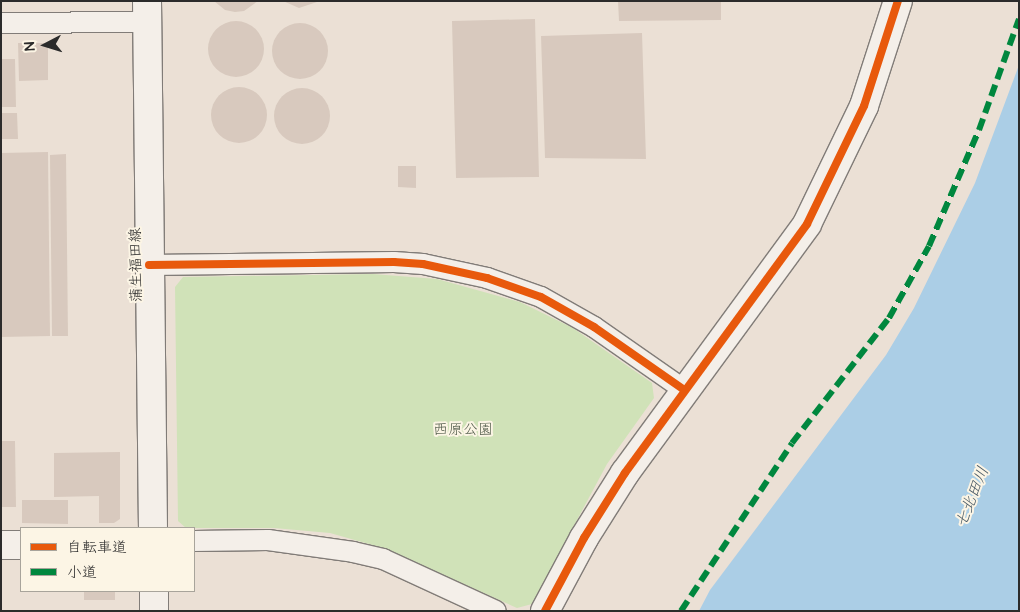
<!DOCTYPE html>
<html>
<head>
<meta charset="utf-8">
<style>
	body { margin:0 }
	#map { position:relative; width:1020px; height:612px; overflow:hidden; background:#ebe0d5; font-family:"Architects Daughter","Klee One",sans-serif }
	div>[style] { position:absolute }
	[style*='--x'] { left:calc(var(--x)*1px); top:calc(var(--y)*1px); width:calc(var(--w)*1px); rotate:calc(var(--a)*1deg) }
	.green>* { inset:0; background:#d0e2b8 }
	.water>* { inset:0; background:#abcee6 }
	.building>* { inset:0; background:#d8c9be }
	.round { border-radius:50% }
	.roads { filter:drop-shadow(1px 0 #817c78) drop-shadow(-1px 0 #817c78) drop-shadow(0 1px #817c78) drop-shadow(0 -1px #817c78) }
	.street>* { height:20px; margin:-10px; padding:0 10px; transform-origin:10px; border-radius:10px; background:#f4efe9 }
	.secondary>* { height:28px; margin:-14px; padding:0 14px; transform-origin:14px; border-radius:14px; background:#f4efe9 }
	.quiet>* { height:6px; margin-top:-3px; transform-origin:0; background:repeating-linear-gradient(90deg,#00873e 0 12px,transparent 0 18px) }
	.cycleway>* { height:8px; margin:-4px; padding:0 4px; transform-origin:4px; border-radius:4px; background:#e8590c }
	span { translate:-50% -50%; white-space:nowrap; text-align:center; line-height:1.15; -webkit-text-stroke:4px #fcf5e5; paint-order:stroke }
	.street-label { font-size:15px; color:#2b2b2b }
	.park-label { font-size:15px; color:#4f5948 }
	.water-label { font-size:16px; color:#495a66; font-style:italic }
	.frame { position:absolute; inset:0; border:2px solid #2b2b2b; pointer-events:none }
	.legend { position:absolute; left:20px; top:527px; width:175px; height:65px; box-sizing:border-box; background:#fcf5e5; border:1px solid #a8a49b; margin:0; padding:6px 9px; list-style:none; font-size:15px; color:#2b2b2b }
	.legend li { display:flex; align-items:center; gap:10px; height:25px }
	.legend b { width:25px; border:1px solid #a8a49b }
	.north { position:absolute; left:20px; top:20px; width:50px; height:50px; -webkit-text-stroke:4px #fcf5e5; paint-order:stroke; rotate:265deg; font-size:14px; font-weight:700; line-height:20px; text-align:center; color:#2b2b2b }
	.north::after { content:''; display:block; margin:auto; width:18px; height:22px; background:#2b2b2b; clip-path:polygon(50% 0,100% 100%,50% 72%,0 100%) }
</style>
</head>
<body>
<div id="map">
	<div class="green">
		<div style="clip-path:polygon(373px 274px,437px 279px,520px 302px,573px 328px,652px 383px,654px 398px,607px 464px,532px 604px,517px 608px,383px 548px,330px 533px,274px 528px,186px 528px,178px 521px,175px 287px,183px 277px)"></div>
	</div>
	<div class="water">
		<div style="clip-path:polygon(1019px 65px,1019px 611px,699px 611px,710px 590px,886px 355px,914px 308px,975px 183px)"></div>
	</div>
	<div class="building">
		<div style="clip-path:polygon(214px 1px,258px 1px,244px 11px,235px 12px,225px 10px)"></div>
		<div style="clip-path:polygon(283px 1px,320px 1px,299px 8px)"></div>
		<div style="clip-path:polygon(618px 1px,721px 1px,721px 20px,619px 21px)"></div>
		<div style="clip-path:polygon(535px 19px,539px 177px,456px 178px,452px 21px)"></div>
		<div class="round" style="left:208px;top:21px;width:56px;height:56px"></div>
		<div class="round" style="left:272px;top:23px;width:56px;height:56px"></div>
		<div style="clip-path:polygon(642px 33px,646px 159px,545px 158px,541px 36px)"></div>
		<div style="clip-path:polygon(18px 43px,48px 43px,48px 80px,19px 81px)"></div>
		<div style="clip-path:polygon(1px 59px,15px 59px,16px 107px,1px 107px)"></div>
		<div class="round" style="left:211px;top:87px;width:56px;height:56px"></div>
		<div class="round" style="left:274px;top:88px;width:56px;height:56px"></div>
		<div style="clip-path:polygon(1px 113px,17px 113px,18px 139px,1px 139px)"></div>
		<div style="clip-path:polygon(48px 152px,50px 336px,1px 337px,1px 153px)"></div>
		<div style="clip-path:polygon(66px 154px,68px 336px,52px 336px,50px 155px)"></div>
		<div style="clip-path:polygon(398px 166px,416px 166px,416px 188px,398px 187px)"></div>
		<div style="clip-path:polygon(1px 441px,15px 441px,16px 507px,1px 507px)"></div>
		<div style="clip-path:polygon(120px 452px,120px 519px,114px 523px,99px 523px,99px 496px,54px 497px,54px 453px)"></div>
		<div style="clip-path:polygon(22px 500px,68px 500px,68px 524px,22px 523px)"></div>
		<div style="clip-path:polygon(84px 591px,115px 591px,115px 600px,84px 600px)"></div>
	</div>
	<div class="roads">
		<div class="street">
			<div style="--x:1;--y:23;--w:146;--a:-0.4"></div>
			<div style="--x:149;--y:265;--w:245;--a:-0.7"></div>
			<div style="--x:394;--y:262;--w:29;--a:4"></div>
			<div style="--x:423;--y:264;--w:66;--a:12.3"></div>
			<div style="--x:487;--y:278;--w:57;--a:19.4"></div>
			<div style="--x:541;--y:297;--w:61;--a:29.5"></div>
			<div style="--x:594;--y:327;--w:108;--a:34.9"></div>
			<div style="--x:194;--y:541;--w:74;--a:-0.8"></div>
			<div style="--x:268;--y:540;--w:86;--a:8"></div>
			<div style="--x:353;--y:552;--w:31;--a:13"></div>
			<div style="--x:383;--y:559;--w:124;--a:24.7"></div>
		</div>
		<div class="secondary">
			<div style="--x:147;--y:1;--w:527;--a:89.35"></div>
			<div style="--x:1;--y:545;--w:20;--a:0"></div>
			<div style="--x:154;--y:591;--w:20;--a:90"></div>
			<div style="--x:545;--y:611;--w:83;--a:-61.9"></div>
			<div style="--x:584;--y:538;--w:77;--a:-57.8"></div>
			<div style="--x:625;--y:473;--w:308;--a:-53.8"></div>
			<div style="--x:807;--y:224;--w:131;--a:-64.2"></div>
			<div style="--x:864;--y:106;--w:110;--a:-72.1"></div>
		</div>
	</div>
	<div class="quiet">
		<div style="--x:681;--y:611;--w:201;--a:-56.5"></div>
		<div style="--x:792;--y:443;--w:158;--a:-52.2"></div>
		<div style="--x:889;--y:318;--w:82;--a:-60.9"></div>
		<div style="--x:929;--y:246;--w:126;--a:-66.7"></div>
		<div style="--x:979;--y:130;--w:118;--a:-70.2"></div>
	</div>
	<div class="cycleway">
		<div style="--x:149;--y:265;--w:245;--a:-0.7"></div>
		<div style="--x:394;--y:262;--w:29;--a:4"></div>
		<div style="--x:423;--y:264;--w:66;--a:12.3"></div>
		<div style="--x:487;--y:278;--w:57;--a:19.4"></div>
		<div style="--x:541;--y:297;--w:61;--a:29.5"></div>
		<div style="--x:594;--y:327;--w:108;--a:34.9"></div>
		<div style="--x:545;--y:611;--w:83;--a:-61.9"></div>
		<div style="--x:584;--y:538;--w:77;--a:-57.8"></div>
		<div style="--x:625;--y:473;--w:308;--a:-53.8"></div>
		<div style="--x:807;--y:224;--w:131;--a:-64.2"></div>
		<div style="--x:864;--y:106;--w:110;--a:-72.1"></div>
	</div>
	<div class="street-label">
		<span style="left:136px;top:265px;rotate:-91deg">蒲生福田線</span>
	</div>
	<div class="park-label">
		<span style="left:463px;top:430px">西原公園</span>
	</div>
	<div class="water-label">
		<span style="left:972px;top:497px;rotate:-68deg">七北田川</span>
	</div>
	<div class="frame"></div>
	<ul class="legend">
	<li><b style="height:6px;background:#e8590c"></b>自転車道</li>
	<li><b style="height:6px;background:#00873e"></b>小道</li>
	</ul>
	<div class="north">N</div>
</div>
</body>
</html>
